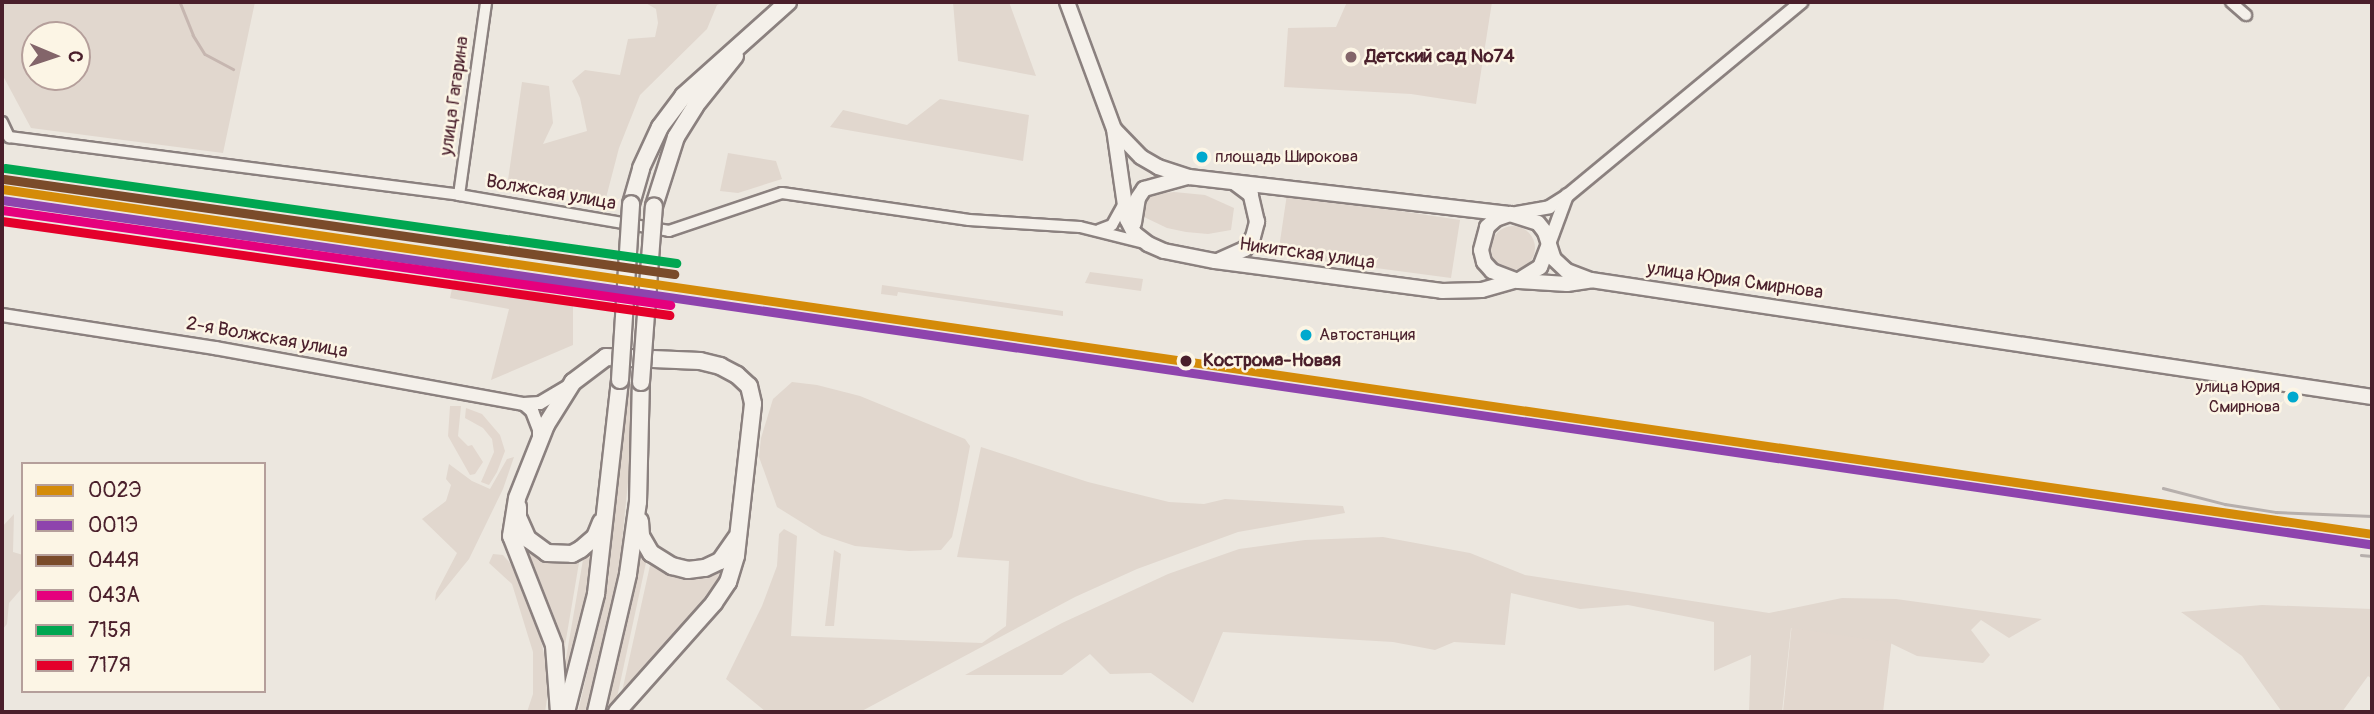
<!DOCTYPE html>
<html>
<head>
<meta charset="utf-8">
<style>
	body { margin:0 }
	#map { position:relative; width:2374px; height:714px; overflow:hidden; background:#ece7df; font-family:Pangolin,sans-serif }
	div>[style] { position:absolute }
	[style*='--x'] { left:calc(var(--x)*1px); top:calc(var(--y)*1px); width:calc(var(--w)*1px); rotate:calc(var(--a)*1deg) }
	.built>* { inset:0; background:#e2d7ce }
	.green>* { inset:0; background:#e1d7ce }
	.round { border-radius:50% }
	.stream>* { height:2.5px; margin:-1.25px; padding:0 1.25px; transform-origin:1.25px; border-radius:1.25px; background:#c6b6b0 }
	.roads { filter:drop-shadow(2px 0 #8b817f) drop-shadow(-2px 0 #8b817f) drop-shadow(0 2px #8b817f) drop-shadow(0 -2px #8b817f) }
	.minor>* { height:10px; margin:-5px; padding:0 5px; transform-origin:5px; border-radius:5px; background:#f4f0ea }
	.tertiary>* { height:12px; margin:-6px; padding:0 6px; transform-origin:6px; border-radius:6px; background:#f4f0ea }
	.secondary>* { height:14px; margin:-7px; padding:0 7px; transform-origin:7px; border-radius:7px; background:#f4f0ea }
	.primary>* { height:16px; margin:-8px; padding:0 8px; transform-origin:8px; border-radius:8px; background:#f4f0ea }
	.rail>* { height:2.5px; margin:-1.25px; padding:0 1.25px; transform-origin:1.25px; border-radius:1.25px; background:#b6afac }
	.bridges { filter:drop-shadow(2px 0 #8b817f) drop-shadow(-2px 0 #8b817f) drop-shadow(0 2px #8b817f) drop-shadow(0 -2px #8b817f) }
	.primary-bridge>* { height:16px; margin:-8px; padding:0 8px; transform-origin:8px; border-radius:8px; background:#f4f0ea }
	.rail-1>* { height:9px; margin:-4.5px; padding:0 4.5px; transform-origin:4.5px; border-radius:4.5px; background:#d48b09 }
	.rail-2>* { height:9px; margin:-4.5px; padding:0 4.5px; transform-origin:4.5px; border-radius:4.5px; background:#8e44ad }
	.rail-3>* { height:9px; margin:-4.5px; padding:0 4.5px; transform-origin:4.5px; border-radius:4.5px; background:#7a4b2a }
	.rail-4>* { height:9px; margin:-4.5px; padding:0 4.5px; transform-origin:4.5px; border-radius:4.5px; background:#e5007d }
	.rail-5>* { height:9px; margin:-4.5px; padding:0 4.5px; transform-origin:4.5px; border-radius:4.5px; background:#00a651 }
	.rail-6>* { height:9px; margin:-4.5px; padding:0 4.5px; transform-origin:4.5px; border-radius:4.5px; background:#e4002b }
	.dots>* { width:19px; height:19px; translate:-50% -50%; box-sizing:border-box; border:4px solid #fcf5e5; border-radius:50% }
	span { translate:-50% -50%; white-space:nowrap; text-align:center; line-height:1.15; -webkit-text-stroke:5px #fcf5e5; paint-order:stroke }
	.bus-label { font-size:17px; color:#4a1f2b }
	.left { translate:0 -50%; text-align:left }
	.right { translate:-100% -50%; text-align:right }
	.poi-label { font-size:19px; color:#4a1f2b; font-weight:700 }
	.street-label { font-size:19px; color:#4a1f2b }
	.stop-label { font-size:19px; color:#4a1f2b; font-weight:700 }
	.frame { position:absolute; inset:0; border:4px solid #4a1f2b; pointer-events:none }
	.legend { position:absolute; left:21px; top:462px; width:245px; height:231px; box-sizing:border-box; background:#fcf5e5; border:2px solid #b59f9b; margin:0; padding:9px 12px; list-style:none; font-size:21px; color:#4a1f2b }
	.legend li { display:flex; align-items:center; gap:14px; height:35px }
	.legend b { width:35px; border:2px solid #b59f9b }
	.north { position:absolute; left:21px; top:21px; width:70px; height:70px; box-sizing:border-box; background:#fcf5e5; border:2px solid #b59f9b; border-radius:50%; rotate:92deg; font-size:19px; font-weight:700; line-height:28px; text-align:center; color:#4a1f2b }
	.north::after { content:''; display:block; margin:auto; width:24px; height:32px; background:#83656a; clip-path:polygon(50% 0,100% 100%,50% 72%,0 100%) }
</style>
</head>
<body>
<div id="map">
	<div class="built">
		<div style="clip-path:polygon(1347px 2px,1492px 2px,1476px 104px,1411px 94px,1284px 87px,1288px 28px,1336px 27px)"></div>
		<div style="clip-path:polygon(450px 406px,461px 406px,458px 436px,468px 446px,472px 445px,483px 462px,475px 474px,470px 475px,448px 436px)"></div>
		<div style="clip-path:polygon(466px 408px,482px 414px,500px 435px,505px 451px,497px 472px,489px 485px,481px 482px,494px 452px,492px 439px,483px 428px,465px 418px)"></div>
		<div style="clip-path:polygon(1792px 623px,1892px 638px,1883px 712px,1783px 712px)"></div>
	</div>
	<div class="green">
		<div style="clip-path:polygon(evenodd,2px 2px,255px 2px,223px 153px,31px 128px,2px 74px,2px 2px,35px 35px,77px 35px,77px 77px,35px 77px,35px 35px)"></div>
		<div style="clip-path:polygon(644px 2px,724px 2px,717px 5px,707px 29px,640px 95px,619px 148px,606px 198px,508px 180px,522px 82px,549px 86px,553px 123px,543px 144px,587px 131px,580px 98px,572px 81px,585px 70px,620px 75px,628px 39px,655px 37px,658px 23px,656px 9px)"></div>
		<div style="clip-path:polygon(953px 2px,1009px 2px,1036px 76px,958px 61px)"></div>
		<div style="clip-path:polygon(940px 99px,1029px 115px,1023px 161px,830px 127px,843px 110px,907px 125px)"></div>
		<div style="clip-path:polygon(728px 153px,776px 161px,782px 179px,738px 193px,720px 191px)"></div>
		<div style="clip-path:polygon(1174px 192px,1205px 195px,1234px 208px,1231px 230px,1208px 234px,1186px 232px,1167px 228px,1142px 216px,1147px 195px)"></div>
		<div style="clip-path:polygon(1287px 194px,1460px 220px,1451px 278px,1278px 255px)"></div>
		<div class="round" style="left:1491px;top:226px;width:44px;height:44px"></div>
		<div style="clip-path:polygon(456px 270px,573px 299px,573px 345px,491px 380px,509px 309px,450px 298px)"></div>
		<div style="clip-path:polygon(1090px 272px,1143px 279px,1141px 291px,1085px 283px)"></div>
		<div style="clip-path:polygon(882px 285px,1063px 311px,1063px 316px,898px 292px,897px 296px,881px 294px)"></div>
		<div style="clip-path:polygon(792px 382px,817px 385px,860px 396px,965px 439px,970px 446px,958px 510px,952px 537px,941px 550px,909px 551px,855px 546px,822px 535px,777px 507px,759px 457px,761px 438px,773px 399px)"></div>
		<div style="clip-path:polygon(628px 384px,631px 384px,630px 462px,618px 582px,593px 695px,587px 712px,578px 712px,608px 582px)"></div>
		<div style="clip-path:polygon(981px 447px,1088px 482px,1169px 502px,1204px 504px,1225px 499px,1343px 506px,1345px 513px,1238px 532px,1137px 569px,1075px 597px,860px 712px,766px 712px,726px 679px,762px 606px,777px 566px,779px 534px,784px 529px,797px 536px,791px 636px,982px 643px,1006px 626px,1009px 561px,957px 557px)"></div>
		<div style="clip-path:polygon(514px 457px,503px 489px,469px 559px,435px 601px,436px 593px,457px 553px,422px 519px,446px 501px,451px 485px,446px 479px,449px 464px,472px 481px,490px 489px,507px 459px)"></div>
		<div style="clip-path:polygon(14px 514px,13px 552px,23px 555px,23px 587px,9px 603px,7px 624px,2px 630px,2px 527px)"></div>
		<div style="clip-path:polygon(520px 534px,580px 557px,562px 663px,549px 609px,527px 566px)"></div>
		<div style="clip-path:polygon(1383px 537px,1470px 553px,1525px 575px,1769px 613px,1842px 598px,1896px 599px,2042px 619px,2009px 638px,1981px 620px,1971px 630px,1990px 655px,1983px 663px,1917px 656px,1888px 642px,1791px 628px,1782px 712px,1749px 712px,1751px 655px,1714px 671px,1714px 622px,1628px 605px,1580px 609px,1511px 593px,1505px 645px,1454px 642px,1435px 650px,1393px 642px,1223px 632px,1193px 703px,1151px 673px,1110px 674px,1090px 654px,1062px 675px,965px 675px,1062px 623px,1168px 574px,1239px 549px,1305px 540px)"></div>
		<div style="clip-path:polygon(599px 546px,567px 695px,564px 670px,584px 554px)"></div>
		<div style="clip-path:polygon(640px 549px,647px 558px,616px 702px,607px 712px)"></div>
		<div style="clip-path:polygon(834px 550px,841px 554px,834px 626px,825px 626px)"></div>
		<div style="clip-path:polygon(493px 554px,503px 555px,510px 563px,535px 613px,545px 659px,548px 693px,545px 712px,527px 712px,533px 694px,533px 652px,512px 584px,489px 563px)"></div>
		<div style="clip-path:polygon(651px 561px,661px 568px,730px 562px,714px 594px,621px 696px)"></div>
		<div style="clip-path:polygon(2262px 605px,2372px 609px,2372px 679px,2368px 676px,2342px 712px,2282px 712px,2242px 656px,2181px 612px)"></div>
	</div>
	<div class="stream">
		<div style="--x:180;--y:2;--w:35;--a:68"></div>
		<div style="--x:193;--y:35;--w:22;--a:58"></div>
		<div style="--x:205;--y:54;--w:32;--a:28"></div>
	</div>
	<div class="roads">
		<div class="minor">
			<div style="--x:2231;--y:2;--w:20;--a:41"></div>
			<div style="--x:2;--y:122;--w:17;--a:65"></div>
			<div style="--x:9;--y:137;--w:454;--a:7.3"></div>
			<div style="--x:459;--y:195;--w:213;--a:9.7"></div>
			<div style="--x:669;--y:231;--w:119;--a:-18.6"></div>
			<div style="--x:782;--y:193;--w:189;--a:8.2"></div>
			<div style="--x:969;--y:220;--w:111;--a:3.6"></div>
			<div style="--x:1080;--y:227;--w:66;--a:14"></div>
			<div style="--x:459;--y:195;--w:195;--a:-82"></div>
			<div style="--x:1099;--y:230;--w:14;--a:-21"></div>
			<div style="--x:1112;--y:225;--w:26;--a:-61"></div>
		</div>
		<div class="tertiary">
			<div style="--x:1511;--y:214;--w:39;--a:-10"></div>
			<div style="--x:1549;--y:207;--w:22;--a:-32"></div>
			<div style="--x:1568;--y:195;--w:303;--a:-39.6"></div>
			<div style="--x:1549;--y:244;--w:52;--a:-69.8"></div>
			<div style="--x:2;--y:315;--w:216;--a:8.8"></div>
			<div style="--x:215;--y:348;--w:314;--a:10.3"></div>
			<div style="--x:524;--y:404;--w:16;--a:-4"></div>
			<div style="--x:540;--y:403;--w:31;--a:-31"></div>
			<div style="--x:524;--y:404;--w:11;--a:41"></div>
			<div style="--x:532;--y:411;--w:19;--a:69"></div>
			<div style="--x:539;--y:429;--w:13;--a:90"></div>
		</div>
		<div class="secondary">
			<div style="--x:1067;--y:2;--w:135;--a:69.7"></div>
			<div style="--x:1114;--y:129;--w:91;--a:81.8"></div>
			<div style="--x:1127;--y:219;--w:16;--a:63"></div>
			<div style="--x:1134;--y:233;--w:18;--a:38"></div>
			<div style="--x:1148;--y:244;--w:17;--a:24"></div>
			<div style="--x:1164;--y:251;--w:52;--a:11.1"></div>
			<div style="--x:1215;--y:261;--w:229;--a:7.5"></div>
			<div style="--x:1442;--y:291;--w:40;--a:-1.4"></div>
			<div style="--x:1482;--y:290;--w:32;--a:-16"></div>
			<div style="--x:1115;--y:130;--w:37;--a:46"></div>
			<div style="--x:1141;--y:157;--w:20;--a:30"></div>
			<div style="--x:1158;--y:167;--w:33;--a:18"></div>
			<div style="--x:1189;--y:177;--w:320;--a:6.6"></div>
			<div style="--x:1134;--y:223;--w:25;--a:-81"></div>
			<div style="--x:1138;--y:198;--w:11;--a:-56"></div>
			<div style="--x:1144;--y:189;--w:45;--a:-15.6"></div>
			<div style="--x:1549;--y:244;--w:25;--a:111"></div>
			<div style="--x:1540;--y:267;--w:26;--a:148"></div>
			<div style="--x:1518;--y:281;--w:28;--a:-159"></div>
			<div style="--x:1492;--y:271;--w:12;--a:-132"></div>
			<div style="--x:1484;--y:262;--w:12;--a:-104"></div>
			<div style="--x:1481;--y:250;--w:24;--a:-75"></div>
			<div style="--x:1487;--y:227;--w:12;--a:-42"></div>
			<div style="--x:1496;--y:219;--w:15;--a:-20"></div>
			<div style="--x:1510;--y:214;--w:29;--a:18"></div>
			<div style="--x:1538;--y:223;--w:11;--a:52"></div>
			<div style="--x:1545;--y:232;--w:28;--a:72"></div>
			<div style="--x:1554;--y:259;--w:18;--a:43"></div>
			<div style="--x:1567;--y:271;--w:26;--a:21"></div>
			<div style="--x:1591;--y:280;--w:790;--a:8.52"></div>
			<div style="--x:1220;--y:260;--w:27;--a:-24"></div>
			<div style="--x:1245;--y:249;--w:14;--a:-56"></div>
			<div style="--x:1253;--y:237;--w:16;--a:-75"></div>
			<div style="--x:1257;--y:222;--w:28;--a:-103"></div>
			<div style="--x:1251;--y:195;--w:20;--a:-143"></div>
			<div style="--x:1519;--y:281;--w:48;--a:3.6"></div>
			<div style="--x:1567;--y:284;--w:22;--a:-8"></div>
		</div>
		<div class="primary">
			<div style="--x:631;--y:204;--w:37;--a:-74"></div>
			<div style="--x:641;--y:168;--w:45;--a:-65.1"></div>
			<div style="--x:660;--y:127;--w:39;--a:-53"></div>
			<div style="--x:683;--y:96;--w:141;--a:-41.8"></div>
			<div style="--x:654;--y:206;--w:72;--a:-72.3"></div>
			<div style="--x:676;--y:137;--w:36;--a:-58"></div>
			<div style="--x:695;--y:106;--w:64;--a:-51.3"></div>
			<div style="--x:518;--y:507;--w:10;--a:90"></div>
			<div style="--x:518;--y:517;--w:24;--a:66"></div>
			<div style="--x:528;--y:539;--w:24;--a:36"></div>
			<div style="--x:547;--y:553;--w:25;--a:2"></div>
			<div style="--x:572;--y:554;--w:10;--a:-29"></div>
			<div style="--x:581;--y:549;--w:18;--a:-41"></div>
			<div style="--x:595;--y:537;--w:16;--a:-68"></div>
			<div style="--x:640;--y:521;--w:15;--a:86"></div>
			<div style="--x:641;--y:536;--w:20;--a:60"></div>
			<div style="--x:651;--y:553;--w:25;--a:32"></div>
			<div style="--x:672;--y:566;--w:16;--a:14"></div>
			<div style="--x:688;--y:570;--w:17;--a:-7"></div>
			<div style="--x:705;--y:568;--w:17;--a:-25"></div>
			<div style="--x:720;--y:561;--w:28;--a:-55"></div>
			<div style="--x:559;--y:712;--w:67;--a:-94.3"></div>
			<div style="--x:554;--y:645;--w:117;--a:-111.5"></div>
			<div style="--x:511;--y:536;--w:38;--a:-81"></div>
			<div style="--x:517;--y:498;--w:79;--a:-68.3"></div>
			<div style="--x:546;--y:425;--w:51;--a:-57.9"></div>
			<div style="--x:573;--y:382;--w:41;--a:-37.1"></div>
			<div style="--x:606;--y:357;--w:94;--a:2.4"></div>
			<div style="--x:700;--y:361;--w:21;--a:14"></div>
			<div style="--x:720;--y:366;--w:19;--a:28"></div>
			<div style="--x:737;--y:375;--w:16;--a:43"></div>
			<div style="--x:749;--y:386;--w:18;--a:77"></div>
			<div style="--x:753;--y:404;--w:153;--a:96.4"></div>
			<div style="--x:736;--y:556;--w:27;--a:107"></div>
			<div style="--x:728;--y:582;--w:25;--a:124"></div>
			<div style="--x:714;--y:603;--w:146;--a:131.7"></div>
			<div style="--x:566;--y:712;--w:122;--a:-75.7"></div>
			<div style="--x:596;--y:594;--w:215;--a:-83.6"></div>
			<div style="--x:596;--y:712;--w:142;--a:-76.9"></div>
			<div style="--x:628;--y:574;--w:73;--a:-82.1"></div>
			<div style="--x:638;--y:502;--w:120;--a:-88.6"></div>
		</div>
	</div>
	<div class="rail">
		<div style="--x:2163;--y:488;--w:64;--a:14.5"></div>
		<div style="--x:2225;--y:504;--w:52;--a:8.9"></div>
		<div style="--x:2276;--y:512;--w:96;--a:2.4"></div>
		<div style="--x:2171;--y:505;--w:42;--a:4.1"></div>
		<div style="--x:2361;--y:555;--w:11;--a:5"></div>
	</div>
	<div class="bridges">
		<div class="primary-bridge">
			<div style="--x:620;--y:380;--w:176;--a:-86.4"></div>
			<div style="--x:641;--y:382;--w:176;--a:-85.8"></div>
		</div>
	</div>
	<div class="rail-1">
		<div style="--x:2;--y:189;--w:2395;--a:8.28"></div>
	</div>
	<div class="rail-2">
		<div style="--x:2;--y:200;--w:2393;--a:8.27"></div>
	</div>
	<div class="rail-3">
		<div style="--x:4;--y:179;--w:677;--a:8.07"></div>
	</div>
	<div class="rail-4">
		<div style="--x:2;--y:210;--w:675;--a:8.09"></div>
	</div>
	<div class="rail-5">
		<div style="--x:5;--y:168;--w:678;--a:8.06"></div>
	</div>
	<div class="rail-6">
		<div style="--x:2;--y:221;--w:674;--a:8.02"></div>
	</div>
	<div class="dots">
		<div style="left:1351px;top:57px;background:#83656a"></div>
		<div style="left:1202px;top:157px;background:#00a9ce"></div>
		<div style="left:1306px;top:335px;background:#00a9ce"></div>
		<div style="left:1186px;top:361px;background:#4a1f2b"></div>
		<div style="left:2293px;top:397px;background:#00a9ce"></div>
	</div>
	<div class="bus-label">
		<span class="left" style="left:1215px;top:157px">площадь Широкова</span>
		<span class="left" style="left:1319px;top:335px">Автостанция</span>
		<span class="right" style="left:2280px;top:397px">улица Юрия<br>Смирнова</span>
	</div>
	<div class="poi-label">
		<span class="left" style="left:1365px;top:57px">Детский сад №74</span>
	</div>
	<div class="street-label">
		<span style="left:455px;top:96px;rotate:-82deg">улица Гагарина</span>
		<span style="left:551px;top:193px;rotate:10deg">Волжская улица</span>
		<span style="left:1307px;top:254px;rotate:8deg">Никитская улица</span>
		<span style="left:1735px;top:281px;rotate:8deg">улица Юрия Смирнова</span>
		<span style="left:267px;top:338px;rotate:10deg">2-я Волжская улица</span>
	</div>
	<div class="stop-label">
		<span class="left" style="left:1203px;top:361px">Кострома-Новая</span>
	</div>
	<div class="frame"></div>
	<ul class="legend">
	<li><b style="height:9px;background:#d48b09"></b>002Э</li>
	<li><b style="height:9px;background:#8e44ad"></b>001Э</li>
	<li><b style="height:9px;background:#7a4b2a"></b>044Я</li>
	<li><b style="height:9px;background:#e5007d"></b>043А</li>
	<li><b style="height:9px;background:#00a651"></b>715Я</li>
	<li><b style="height:9px;background:#e4002b"></b>717Я</li>
	</ul>
	<div class="north">С</div>
</div>
</body>
</html>
